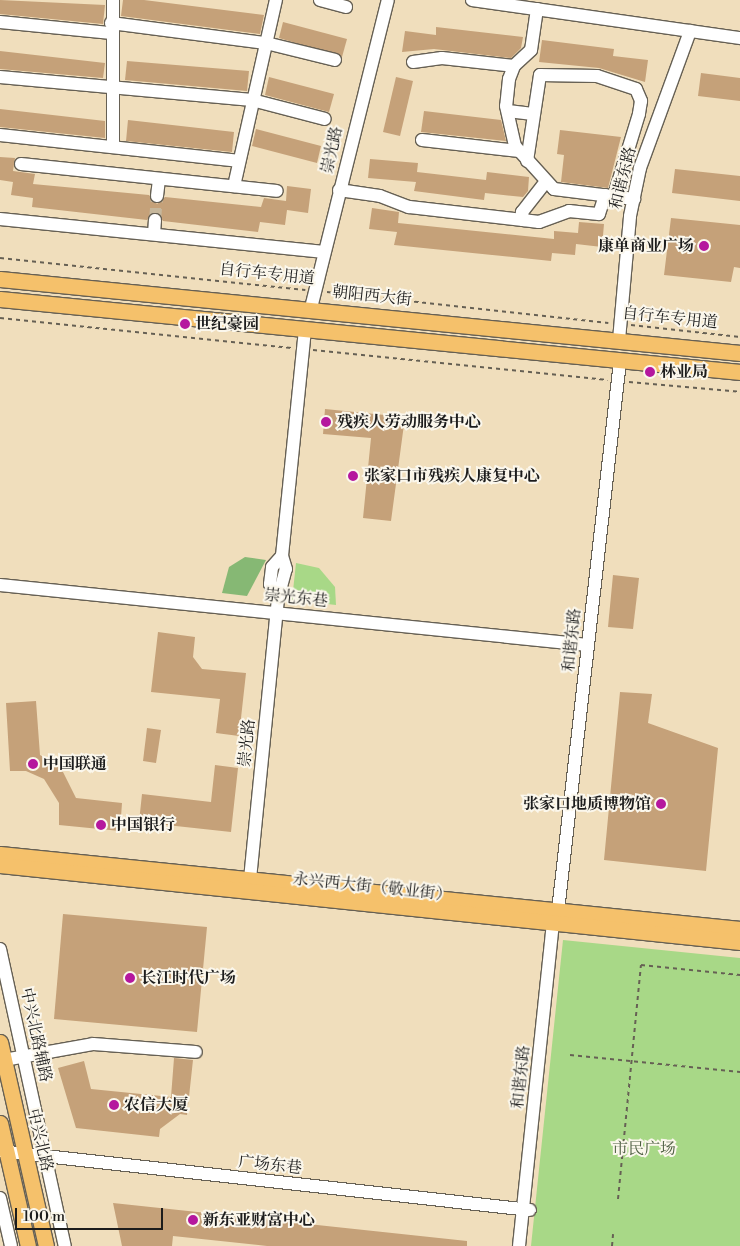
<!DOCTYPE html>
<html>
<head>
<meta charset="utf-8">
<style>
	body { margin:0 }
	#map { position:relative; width:740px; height:1246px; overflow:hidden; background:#f0debc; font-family:"Libre Bodoni","Noto Serif SC",serif }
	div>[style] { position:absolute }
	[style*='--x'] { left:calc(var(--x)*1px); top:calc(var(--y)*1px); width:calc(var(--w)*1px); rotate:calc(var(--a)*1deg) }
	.green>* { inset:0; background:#a8d887 }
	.forest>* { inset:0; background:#86b874 }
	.building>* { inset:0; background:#c5a179 }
	.minor-tunnel>* { height:12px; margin-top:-6px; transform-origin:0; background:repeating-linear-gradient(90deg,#c6b79c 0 12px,transparent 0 18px) }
	.path>* { height:2px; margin-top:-1px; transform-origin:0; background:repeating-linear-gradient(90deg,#666054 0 4px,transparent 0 8px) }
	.roads { filter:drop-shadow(1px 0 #666054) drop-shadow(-1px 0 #666054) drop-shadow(0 1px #666054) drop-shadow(0 -1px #666054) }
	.minor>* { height:12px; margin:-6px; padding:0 6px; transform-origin:6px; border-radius:6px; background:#fff }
	.major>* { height:15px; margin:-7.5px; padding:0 7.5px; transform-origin:7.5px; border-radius:7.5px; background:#f5c16b }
	.dots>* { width:14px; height:14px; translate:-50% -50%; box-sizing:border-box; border:2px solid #fbf7ec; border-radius:50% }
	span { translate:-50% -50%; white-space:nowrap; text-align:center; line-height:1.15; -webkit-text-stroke:4px #fbf7ec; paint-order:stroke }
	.street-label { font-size:16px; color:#1c1c1c }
	.poi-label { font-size:16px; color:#1c1c1c; font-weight:700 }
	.right { translate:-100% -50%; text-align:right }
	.left { translate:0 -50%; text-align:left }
	.park-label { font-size:16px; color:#4d5e41 }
	.scale { position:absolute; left:15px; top:1208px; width:148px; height:22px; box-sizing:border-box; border:2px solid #1c1c1c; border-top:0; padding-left:6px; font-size:15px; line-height:18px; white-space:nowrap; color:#1c1c1c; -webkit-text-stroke:4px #fbf7ec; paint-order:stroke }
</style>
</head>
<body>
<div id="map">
	<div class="green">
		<div style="clip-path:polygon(296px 563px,319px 568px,335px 587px,336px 605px,292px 600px)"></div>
		<div style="clip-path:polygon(563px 940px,740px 958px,740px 1246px,531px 1246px)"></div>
	</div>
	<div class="forest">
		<div style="clip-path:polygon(245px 557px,266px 560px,247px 596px,222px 593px,229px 567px)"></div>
	</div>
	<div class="building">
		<div style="clip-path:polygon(0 0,105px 5px,103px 24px,0 14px)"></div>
		<div style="clip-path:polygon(123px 0,144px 0,264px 15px,260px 34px,121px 16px)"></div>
		<div style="clip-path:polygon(283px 22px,347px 39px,342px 57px,279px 38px)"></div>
		<div style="clip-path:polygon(436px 27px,523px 37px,521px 48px,511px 58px,434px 49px,402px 52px,405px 31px,436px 35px)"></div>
		<div style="clip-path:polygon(542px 40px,614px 49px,613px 56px,648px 60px,645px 82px,599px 68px,539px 62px)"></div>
		<div style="clip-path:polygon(0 51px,105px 63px,103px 78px,0 69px)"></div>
		<div style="clip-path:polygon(127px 61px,249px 71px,247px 91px,125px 80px)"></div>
		<div style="clip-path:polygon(701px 73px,740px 78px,740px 101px,698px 96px)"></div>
		<div style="clip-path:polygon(269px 77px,334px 94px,329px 112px,265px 95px)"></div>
		<div style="clip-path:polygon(396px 77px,413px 81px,400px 136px,383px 132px)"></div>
		<div style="clip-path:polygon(0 109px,105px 121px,105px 138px,0 127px)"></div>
		<div style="clip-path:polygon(424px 111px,501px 120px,506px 141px,421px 132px)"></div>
		<div style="clip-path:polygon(128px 120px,234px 132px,232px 152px,126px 141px)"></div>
		<div style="clip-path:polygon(256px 129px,321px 146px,317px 163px,252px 146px)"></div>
		<div style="clip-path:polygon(560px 130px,621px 137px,608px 188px,561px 182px,564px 155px,557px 154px)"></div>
		<div style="clip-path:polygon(0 157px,15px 158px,13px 171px,35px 174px,33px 184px,149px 195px,157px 204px,165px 197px,261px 207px,264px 198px,286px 201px,287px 186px,311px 189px,308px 213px,287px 210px,285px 225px,260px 222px,258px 232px,163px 221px,156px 212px,147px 220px,32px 207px,33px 198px,11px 195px,13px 182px,0 180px)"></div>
		<div style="clip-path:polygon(370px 159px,418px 163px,417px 172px,486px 180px,487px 172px,529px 177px,528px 191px,523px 197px,485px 193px,484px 200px,414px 191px,416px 182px,368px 178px)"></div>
		<div style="clip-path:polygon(675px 169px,740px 176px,740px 201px,672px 193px)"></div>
		<div style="clip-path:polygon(372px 208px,399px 212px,398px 223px,554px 239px,554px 231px,578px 233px,579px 222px,604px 224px,602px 247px,576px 244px,575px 255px,552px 253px,551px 261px,394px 245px,397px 232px,369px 229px)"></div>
		<div style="clip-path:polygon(671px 218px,740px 225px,740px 268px,734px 267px,731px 282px,664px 275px)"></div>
		<div style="clip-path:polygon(325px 409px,405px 417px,391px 521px,363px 518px,371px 438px,323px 434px)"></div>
		<div style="clip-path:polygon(613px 575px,639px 578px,633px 629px,608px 627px)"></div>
		<div style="clip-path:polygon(158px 632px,195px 637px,193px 657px,202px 669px,246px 673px,239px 736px,216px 733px,220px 699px,151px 692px)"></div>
		<div style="clip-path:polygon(620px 692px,652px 694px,648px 723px,718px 748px,706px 871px,604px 860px)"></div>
		<div style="clip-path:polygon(36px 701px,40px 755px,61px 768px,76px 798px,122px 803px,120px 831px,59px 825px,59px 803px,44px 779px,26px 771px,10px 771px,6px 703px)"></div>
		<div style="clip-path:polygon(147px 728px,161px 730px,156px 763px,143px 761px)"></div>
		<div style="clip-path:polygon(215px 765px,238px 768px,231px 832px,139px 822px,142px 794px,211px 802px)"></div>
		<div style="clip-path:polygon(63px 914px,207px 927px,197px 1032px,54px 1019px)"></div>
		<div style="clip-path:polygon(174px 1058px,193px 1060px,187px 1115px,180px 1114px,160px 1129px,159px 1137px,76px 1128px,58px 1068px,84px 1061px,91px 1089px,171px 1097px)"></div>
		<div style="clip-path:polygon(113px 1203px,467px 1241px,467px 1246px,267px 1246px,173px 1236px,172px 1246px,122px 1246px)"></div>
	</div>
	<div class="minor-tunnel">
		<div style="--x:155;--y:220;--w:24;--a:-85"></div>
	</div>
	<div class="path">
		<div style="--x:0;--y:258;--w:307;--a:6"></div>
		<div style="--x:327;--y:292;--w:283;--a:6.3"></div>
		<div style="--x:0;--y:318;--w:293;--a:5.9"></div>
		<div style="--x:631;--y:325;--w:110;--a:6.3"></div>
		<div style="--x:313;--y:350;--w:296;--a:5.8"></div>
		<div style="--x:629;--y:382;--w:111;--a:5.1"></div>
		<div style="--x:570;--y:1055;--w:171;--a:5.7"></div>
		<div style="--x:618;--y:1199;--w:235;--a:-84.4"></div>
		<div style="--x:641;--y:965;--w:100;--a:5.8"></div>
		<div style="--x:612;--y:1246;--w:12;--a:-85"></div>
	</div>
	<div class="roads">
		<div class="minor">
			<div style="--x:113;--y:0;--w:147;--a:90"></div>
			<div style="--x:320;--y:0;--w:27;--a:15"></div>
			<div style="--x:472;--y:0;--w:271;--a:8.1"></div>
			<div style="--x:537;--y:9;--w:41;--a:98.3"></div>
			<div style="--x:531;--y:50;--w:23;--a:137"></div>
			<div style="--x:514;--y:66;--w:14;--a:111"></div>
			<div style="--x:509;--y:79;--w:27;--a:96"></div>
			<div style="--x:506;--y:106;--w:41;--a:77.3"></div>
			<div style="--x:515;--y:146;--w:58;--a:47.8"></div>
			<div style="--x:554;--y:189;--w:81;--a:7.1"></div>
			<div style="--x:0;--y:22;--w:112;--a:5.7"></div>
			<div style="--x:111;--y:23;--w:156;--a:7.4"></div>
			<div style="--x:266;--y:43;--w:71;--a:13.8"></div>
			<div style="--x:413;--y:62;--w:29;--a:-8"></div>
			<div style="--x:442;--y:58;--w:72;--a:6.3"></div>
			<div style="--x:0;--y:77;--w:253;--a:5.2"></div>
			<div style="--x:252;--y:100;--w:75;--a:14.6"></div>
			<div style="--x:508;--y:111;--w:25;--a:7"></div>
			<div style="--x:0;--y:135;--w:239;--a:6.2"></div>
			<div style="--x:422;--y:140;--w:98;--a:6.5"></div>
			<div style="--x:527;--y:161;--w:87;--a:-81.4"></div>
			<div style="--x:540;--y:75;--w:57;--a:1"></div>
			<div style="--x:597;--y:76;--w:41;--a:18.4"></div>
			<div style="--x:636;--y:89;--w:13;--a:67"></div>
			<div style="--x:641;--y:101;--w:13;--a:99"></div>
			<div style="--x:639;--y:114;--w:86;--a:107"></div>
			<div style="--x:21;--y:164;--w:257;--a:6"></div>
			<div style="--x:544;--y:184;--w:36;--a:128"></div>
			<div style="--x:522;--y:212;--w:8;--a:83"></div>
			<div style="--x:523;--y:220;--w:16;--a:7"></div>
			<div style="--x:539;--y:222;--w:32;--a:-20"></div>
			<div style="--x:569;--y:211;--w:30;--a:6"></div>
			<div style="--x:599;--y:214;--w:20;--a:-72"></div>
			<div style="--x:234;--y:186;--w:191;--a:-77.3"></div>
			<div style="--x:339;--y:190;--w:41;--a:8.3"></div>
			<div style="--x:380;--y:196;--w:31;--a:21"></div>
			<div style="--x:409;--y:207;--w:115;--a:6.5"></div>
			<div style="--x:157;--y:196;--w:17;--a:-83"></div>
			<div style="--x:0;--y:219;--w:326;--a:5.8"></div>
			<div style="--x:154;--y:234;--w:14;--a:-86"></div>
			<div style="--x:311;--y:308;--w:317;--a:-76"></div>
			<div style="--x:619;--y:340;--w:124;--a:-84.9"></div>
			<div style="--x:630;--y:216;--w:49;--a:-78.2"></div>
			<div style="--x:640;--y:168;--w:146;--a:-69.9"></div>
			<div style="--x:0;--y:585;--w:591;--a:5.83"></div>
			<div style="--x:278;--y:598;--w:16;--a:-120"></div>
			<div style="--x:270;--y:584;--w:17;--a:-83"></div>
			<div style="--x:272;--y:567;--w:15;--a:-48"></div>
			<div style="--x:249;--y:889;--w:292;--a:-84.3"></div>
			<div style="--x:278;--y:598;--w:30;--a:-75"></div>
			<div style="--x:286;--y:569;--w:14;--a:-107"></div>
			<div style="--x:282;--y:556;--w:228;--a:-84.2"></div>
			<div style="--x:557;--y:920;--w:563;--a:-83.57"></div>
			<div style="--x:0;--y:949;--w:304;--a:77.7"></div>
			<div style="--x:4;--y:1060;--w:90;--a:-10.2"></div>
			<div style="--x:93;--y:1044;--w:103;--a:4.4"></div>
			<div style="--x:0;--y:1151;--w:533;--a:6.35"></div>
			<div style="--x:0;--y:1198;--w:49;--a:77.1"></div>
			<div style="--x:519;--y:1246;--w:335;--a:-84"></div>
		</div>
		<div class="major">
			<div style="--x:0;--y:279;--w:744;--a:5.71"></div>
			<div style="--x:0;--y:299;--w:744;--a:5.63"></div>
			<div style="--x:0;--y:854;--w:744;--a:5.79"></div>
			<div style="--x:0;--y:865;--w:744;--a:5.94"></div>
			<div style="--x:0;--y:1042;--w:209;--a:77.3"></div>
			<div style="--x:0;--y:1123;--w:126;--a:77.2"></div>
		</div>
	</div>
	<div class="dots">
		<div style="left:704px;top:246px;background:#b5179e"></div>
		<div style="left:185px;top:324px;background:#b5179e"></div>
		<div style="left:650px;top:372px;background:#b5179e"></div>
		<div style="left:326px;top:422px;background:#b5179e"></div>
		<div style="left:353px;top:476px;background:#b5179e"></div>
		<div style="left:33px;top:764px;background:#b5179e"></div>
		<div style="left:661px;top:804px;background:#b5179e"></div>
		<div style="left:101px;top:825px;background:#b5179e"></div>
		<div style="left:130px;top:978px;background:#b5179e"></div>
		<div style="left:114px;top:1105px;background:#b5179e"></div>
		<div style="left:193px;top:1220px;background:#b5179e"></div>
	</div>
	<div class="street-label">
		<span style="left:332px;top:150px;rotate:-77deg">崇光路</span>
		<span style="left:623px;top:178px;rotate:-76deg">和谐东路</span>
		<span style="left:267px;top:274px;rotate:6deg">自行车专用道</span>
		<span style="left:372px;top:296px;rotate:6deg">朝阳西大街</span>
		<span style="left:670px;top:318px;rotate:6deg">自行车专用道</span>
		<span style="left:296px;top:598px;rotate:6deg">崇光东巷</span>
		<span style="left:572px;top:640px;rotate:-84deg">和谐东路</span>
		<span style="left:247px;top:743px;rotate:-84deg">崇光路</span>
		<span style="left:372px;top:887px;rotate:6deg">永兴西大街（敬业街）</span>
		<span style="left:36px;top:1035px;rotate:78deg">中兴北路辅路</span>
		<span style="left:521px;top:1077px;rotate:-84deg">和谐东路</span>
		<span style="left:40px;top:1140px;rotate:77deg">中兴北路</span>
		<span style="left:270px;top:1165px;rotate:6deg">广场东巷</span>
	</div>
	<div class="poi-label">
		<span class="right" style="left:694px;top:246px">康单商业广场</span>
		<span class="left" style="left:195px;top:324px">世纪豪园</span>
		<span class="left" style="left:660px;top:372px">林业局</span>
		<span class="left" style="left:337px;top:422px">残疾人劳动服务中心</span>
		<span class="left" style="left:364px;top:476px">张家口市残疾人康复中心</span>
		<span class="left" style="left:43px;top:764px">中国联通</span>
		<span class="right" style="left:651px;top:804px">张家口地质博物馆</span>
		<span class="left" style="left:111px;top:825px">中国银行</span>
		<span class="left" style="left:140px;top:978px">长江时代广场</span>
		<span class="left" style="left:124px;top:1105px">农信大厦</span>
		<span class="left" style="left:203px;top:1220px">新东亚财富中心</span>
	</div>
	<div class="park-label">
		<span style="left:644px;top:1149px">市民广场</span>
	</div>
	<div class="scale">100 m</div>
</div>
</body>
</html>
